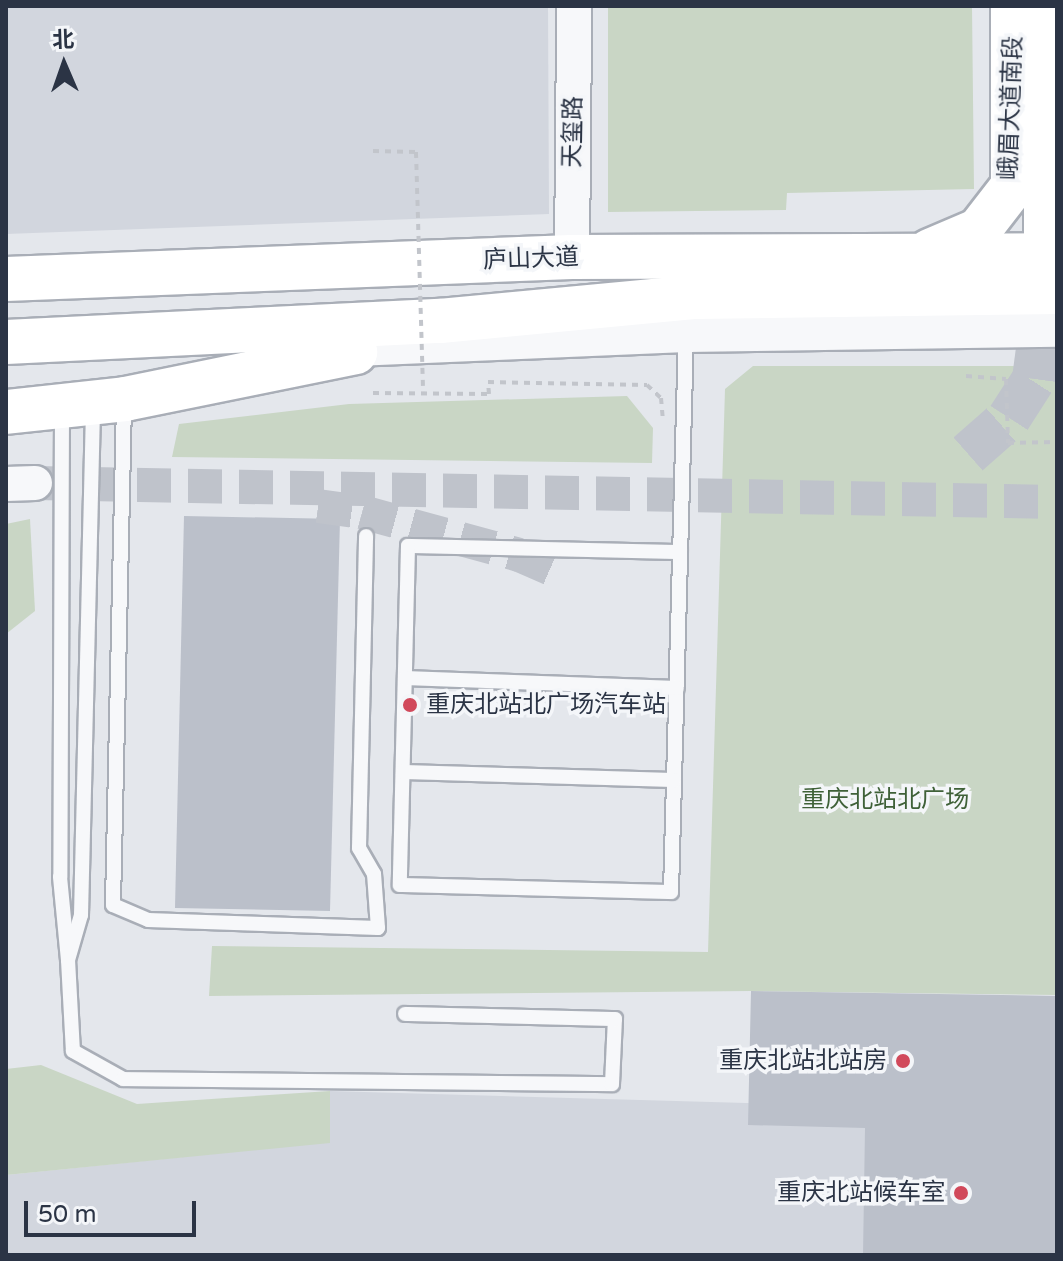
<!DOCTYPE html>
<html>
<head>
<meta charset="utf-8">
<style>
	body { margin:0 }
	#map { position:relative; width:1063px; height:1261px; overflow:hidden; background:#e4e7ec; font-family:"Varela Round","Noto Sans SC",sans-serif }
	div>[style] { position:absolute }
	[style*='--x'] { left:calc(var(--x)*1px); top:calc(var(--y)*1px); width:calc(var(--w)*1px); rotate:calc(var(--a)*1deg) }
	.built>* { inset:0; background:#d2d6de }
	.green>* { inset:0; background:#c9d6c5 }
	.building>* { inset:0; background:#bbc0ca }
	.tertiary-tunnel>* { height:34px; margin-top:-17px; transform-origin:0; background:repeating-linear-gradient(90deg,#bfc3cb 0 34px,transparent 0 51px) }
	.primary-tunnel>* { height:44px; margin-top:-22px; transform-origin:0; background:repeating-linear-gradient(90deg,#bfc3cb 0 44px,transparent 0 66px) }
	.path>* { height:4px; margin-top:-2px; transform-origin:0; background:repeating-linear-gradient(90deg,#c2c5cb 0 6px,transparent 0 12px) }
	.roads { filter:drop-shadow(2px 0 #a9aeb7) drop-shadow(-2px 0 #a9aeb7) drop-shadow(0 2px #a9aeb7) drop-shadow(0 -2px #a9aeb7) }
	.service>* { height:14px; margin:-7px; padding:0 7px; transform-origin:7px; border-radius:7px; background:#f7f8fa }
	.tertiary>* { height:34px; margin:-17px; padding:0 17px; transform-origin:17px; border-radius:17px; background:#f7f8fa }
	.primary>* { height:44px; margin:-22px; padding:0 22px; transform-origin:22px; border-radius:22px; background:#fff }
	.path-bridge>* { height:4px; margin-top:-2px; transform-origin:0; background:repeating-linear-gradient(90deg,#c2c5cb 0 6px,transparent 0 12px) }
	.dots>* { width:22px; height:22px; translate:-50% -50%; box-sizing:border-box; border:4px solid #f4f6f9; border-radius:50% }
	span { translate:-50% -50%; white-space:nowrap; text-align:center; line-height:1.15; -webkit-text-stroke:7px #f4f6f9; paint-order:stroke }
	.street-label { font-size:24px; color:#2b3445 }
	.poi-label { font-size:24px; color:#2b3445 }
	.left { translate:0 -50%; text-align:left }
	.right { translate:-100% -50%; text-align:right }
	.park-label { font-size:24px; color:#3f6138 }
	.frame { position:absolute; inset:0; border:8px solid #2b3445; pointer-events:none }
	.north { position:absolute; left:24px; top:24px; width:80px; height:80px; -webkit-text-stroke:6px #f4f6f9; paint-order:stroke; rotate:358deg; font-size:22px; font-weight:700; line-height:32px; text-align:center; color:#2b3445 }
	.north::after { content:''; display:block; margin:auto; width:28px; height:36px; background:#2b3445; clip-path:polygon(50% 0,100% 100%,50% 72%,0 100%) }
	.scale { position:absolute; left:24px; top:1201px; width:172px; height:36px; box-sizing:border-box; border:4px solid #2b3445; border-top:0; padding-left:10px; font-size:24px; line-height:28px; white-space:nowrap; color:#2b3445; -webkit-text-stroke:6px #f4f6f9; paint-order:stroke }
</style>
</head>
<body>
<div id="map">
	<div class="built">
		<div style="clip-path:polygon(6px 6px,548px 6px,549px 214px,6px 234px)"></div>
		<div style="clip-path:polygon(330px 1091px,1057px 1112px,1057px 1255px,6px 1255px,6px 1175px,330px 1142px)"></div>
	</div>
	<div class="green">
		<div style="clip-path:polygon(608px 6px,972px 6px,974px 189px,787px 193px,786px 210px,608px 212px)"></div>
		<div style="clip-path:polygon(753px 366px,1057px 366px,1057px 995px,751px 991px,209px 996px,212px 946px,708px 952px,725px 389px)"></div>
		<div style="clip-path:polygon(627px 396px,653px 428px,652px 463px,172px 457px,179px 424px,349px 404px)"></div>
		<div style="clip-path:polygon(30px 519px,35px 611px,6px 634px,6px 524px)"></div>
		<div style="clip-path:polygon(41px 1065px,137px 1104px,330px 1091px,330px 1143px,6px 1175px,6px 1069px)"></div>
	</div>
	<div class="building">
		<div style="clip-path:polygon(184px 516px,340px 519px,330px 911px,175px 908px)"></div>
		<div style="clip-path:polygon(751px 991px,1057px 996px,1057px 1255px,863px 1255px,865px 1128px,748px 1125px)"></div>
	</div>
	<div class="tertiary-tunnel">
		<div style="--x:35;--y:483;--w:1022;--a:1.07"></div>
		<div style="--x:318;--y:506;--w:44;--a:7.8"></div>
		<div style="--x:362;--y:512;--w:163;--a:15.3"></div>
		<div style="--x:519;--y:555;--w:40;--a:23.4"></div>
	</div>
	<div class="primary-tunnel">
		<div style="--x:968;--y:454;--w:55;--a:-41.3"></div>
		<div style="--x:1009;--y:418;--w:46;--a:-57.3"></div>
		<div style="--x:1034;--y:379;--w:91;--a:-82.4"></div>
	</div>
	<div class="path">
		<div style="--x:966;--y:376;--w:40;--a:4.3"></div>
		<div style="--x:1006;--y:379;--w:64;--a:88.2"></div>
		<div style="--x:1008;--y:443;--w:49;--a:-1.2"></div>
		<div style="--x:373;--y:393;--w:116;--a:0.5"></div>
		<div style="--x:489;--y:394;--w:12;--a:-95"></div>
		<div style="--x:488;--y:382;--w:159;--a:1.1"></div>
		<div style="--x:647;--y:385;--w:19;--a:43"></div>
		<div style="--x:661;--y:398;--w:23;--a:85"></div>
	</div>
	<div class="roads">
		<div class="service">
			<div style="--x:124;--y:403;--w:502;--a:91.26"></div>
			<div style="--x:113;--y:905;--w:38;--a:23"></div>
			<div style="--x:148;--y:920;--w:230;--a:2"></div>
			<div style="--x:378;--y:928;--w:54;--a:-94.2"></div>
			<div style="--x:374;--y:874;--w:30;--a:-120"></div>
			<div style="--x:359;--y:848;--w:312;--a:-88.7"></div>
			<div style="--x:62;--y:412;--w:465;--a:90.2"></div>
			<div style="--x:60;--y:877;--w:83;--a:84.5"></div>
			<div style="--x:68;--y:960;--w:47;--a:-73.9"></div>
			<div style="--x:81;--y:915;--w:507;--a:-88.64"></div>
			<div style="--x:680;--y:552;--w:272;--a:-178.7"></div>
			<div style="--x:408;--y:546;--w:339;--a:91.4"></div>
			<div style="--x:400;--y:885;--w:271;--a:1.5"></div>
			<div style="--x:671;--y:892;--w:557;--a:-88.46"></div>
			<div style="--x:405;--y:678;--w:272;--a:2.1"></div>
			<div style="--x:403;--y:772;--w:271;--a:1.7"></div>
			<div style="--x:68;--y:960;--w:91;--a:86.9"></div>
			<div style="--x:73;--y:1051;--w:57;--a:29.2"></div>
			<div style="--x:123;--y:1079;--w:489;--a:0.6"></div>
			<div style="--x:612;--y:1084;--w:65;--a:-87.4"></div>
			<div style="--x:615;--y:1019;--w:210;--a:-178.6"></div>
		</div>
		<div class="tertiary">
			<div style="--x:572;--y:257;--w:251;--a:-89.5"></div>
			<div style="--x:331;--y:350;--w:355;--a:-2.4"></div>
			<div style="--x:686;--y:335;--w:371;--a:-0.8"></div>
			<div style="--x:6;--y:484;--w:29;--a:-2"></div>
		</div>
		<div class="primary">
			<div style="--x:1045;--y:6;--w:229;--a:89.7"></div>
			<div style="--x:930;--y:251;--w:53;--a:-23.2"></div>
			<div style="--x:979;--y:230;--w:56;--a:-52.3"></div>
			<div style="--x:1013;--y:186;--w:180;--a:-90"></div>
			<div style="--x:6;--y:279;--w:566;--a:-2.23"></div>
			<div style="--x:572;--y:257;--w:485;--a:-0.2"></div>
			<div style="--x:6;--y:342;--w:435;--a:-2.8"></div>
			<div style="--x:440;--y:321;--w:257;--a:-5.4"></div>
			<div style="--x:696;--y:297;--w:361;--a:-0.8"></div>
			<div style="--x:6;--y:412;--w:120;--a:-6.2"></div>
			<div style="--x:125;--y:399;--w:235;--a:-11.5"></div>
		</div>
	</div>
	<div class="path-bridge">
		<div style="--x:373;--y:151;--w:43;--a:1.3"></div>
		<div style="--x:416;--y:152;--w:241;--a:88.3"></div>
	</div>
	<div class="dots">
		<div style="left:410px;top:705px;background:#d1495b"></div>
		<div style="left:903px;top:1061px;background:#d1495b"></div>
		<div style="left:961px;top:1193px;background:#d1495b"></div>
	</div>
	<div class="street-label">
		<span style="left:1011px;top:108px;rotate:-88deg">峨眉大道南段</span>
		<span style="left:573px;top:132px;rotate:-89deg">天玺路</span>
		<span style="left:531px;top:259px;rotate:-2deg">庐山大道</span>
	</div>
	<div class="poi-label">
		<span class="left" style="left:426px;top:705px">重庆北站北广场汽车站</span>
		<span class="right" style="left:887px;top:1061px">重庆北站北站房</span>
		<span class="right" style="left:945px;top:1193px">重庆北站候车室</span>
	</div>
	<div class="park-label">
		<span style="left:885px;top:800px">重庆北站北广场</span>
	</div>
	<div class="frame"></div>
	<div class="north">北</div>
	<div class="scale">50 m</div>
</div>
</body>
</html>
